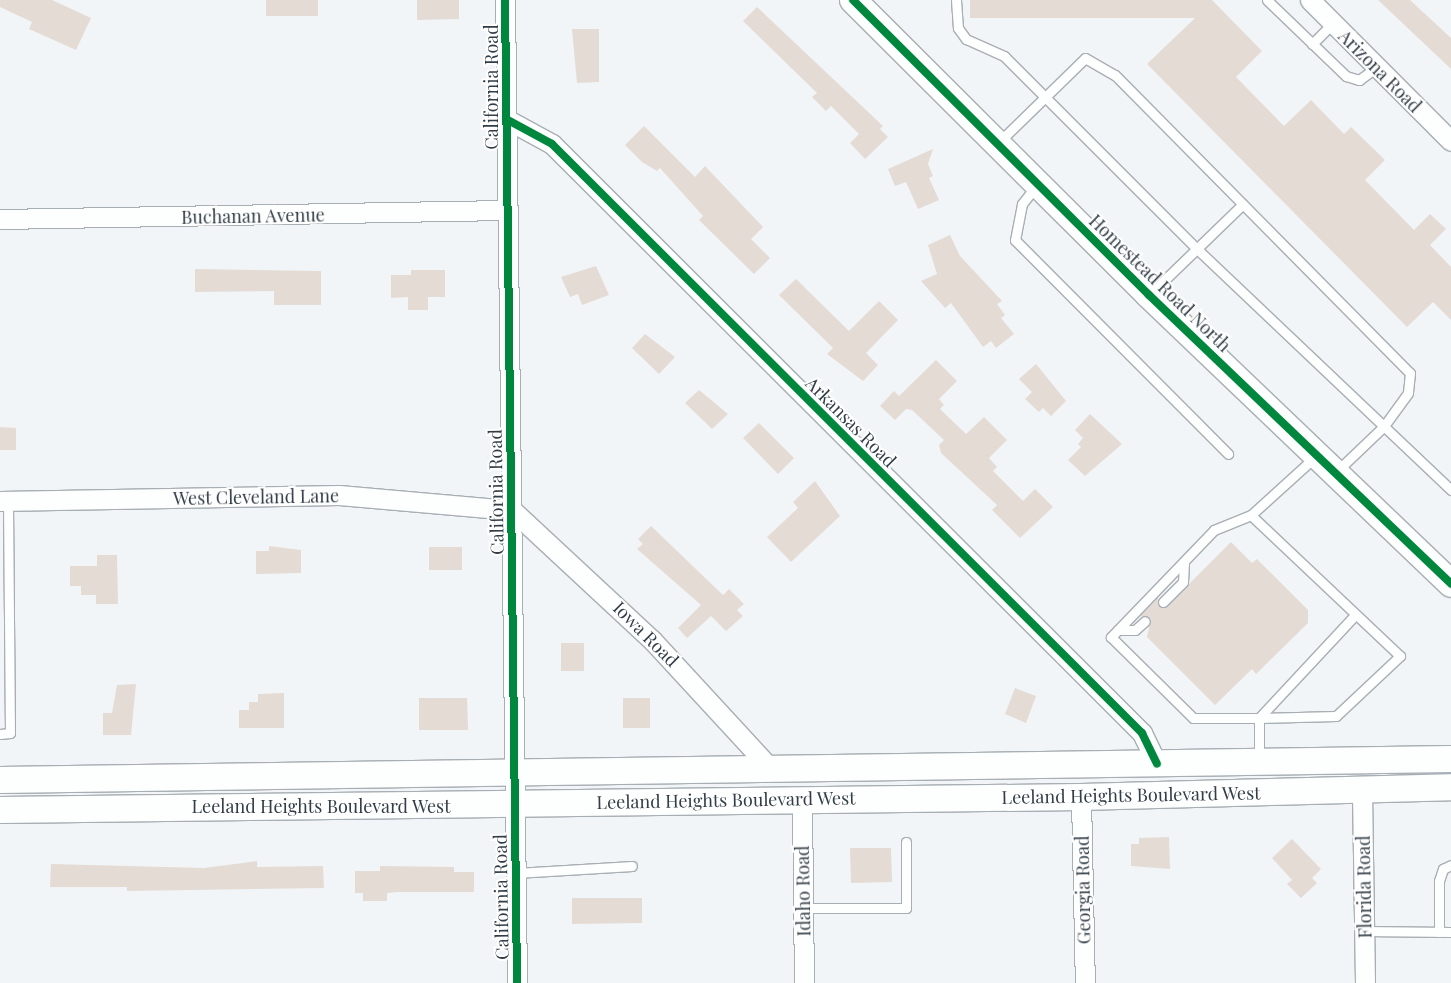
<!DOCTYPE html>
<html>
<head>
<meta charset="utf-8">
<style>
	body { margin:0 }
	#map { position:relative; width:1451px; height:983px; overflow:hidden; background:#f2f5f7; font-family:"Playfair Display",serif }
	div>[style] { position:absolute }
	[style*='--x'] { left:calc(var(--x)*1px); top:calc(var(--y)*1px); width:calc(var(--w)*1px); rotate:calc(var(--a)*1deg) }
	.building>* { inset:0; background:#e4dbd5 }
	.roads { filter:drop-shadow(1px 0 #a8afb4) drop-shadow(-1px 0 #a8afb4) drop-shadow(0 1px #a8afb4) drop-shadow(0 -1px #a8afb4) }
	.service>* { height:9px; margin:-4.5px; padding:0 4.5px; transform-origin:4.5px; border-radius:4.5px; background:#fdfefe }
	.minor>* { height:19px; margin:-9.5px; padding:0 9.5px; transform-origin:9.5px; border-radius:9.5px; background:#fdfefe }
	.secondary>* { height:26px; margin:-13px; padding:0 13px; transform-origin:13px; border-radius:13px; background:#fdfefe }
	.cycleway>* { height:8px; margin:-4px; padding:0 4px; transform-origin:4px; border-radius:4px; background:#00873e }
	span { translate:-50% -50%; white-space:nowrap; text-align:center; line-height:1.15; -webkit-text-stroke:4px #fff; paint-order:stroke }
	.street-label { font-size:18px; color:#313e47 }
</style>
</head>
<body>
<div id="map">
	<div class="building">
		<div style="clip-path:polygon(0 0,52px 0,91px 18px,76px 50px,29px 29px,32px 22px,0 7px)"></div>
		<div style="clip-path:polygon(266px 0,318px 0,318px 16px,266px 16px)"></div>
		<div style="clip-path:polygon(417px 0,459px 0,459px 19px,417px 20px)"></div>
		<div style="clip-path:polygon(970px 0,1212px 0,1262px 51px,1236px 77px,1284px 126px,1311px 100px,1344px 134px,1351px 127px,1385px 160px,1365px 180px,1414px 230px,1430px 214px,1446px 229px,1430px 245px,1451px 267px,1451px 320px,1433px 302px,1407px 327px,1147px 64px,1195px 18px,970px 18px)"></div>
		<div style="clip-path:polygon(1378px 0,1410px 0,1451px 38px,1451px 69px)"></div>
		<div style="clip-path:polygon(757px 7px,883px 126px,880px 129px,888px 137px,865px 159px,850px 143px,859px 134px,831px 106px,826px 111px,812px 97px,817px 93px,743px 21px)"></div>
		<div style="clip-path:polygon(572px 29px,599px 29px,599px 82px,577px 83px)"></div>
		<div style="clip-path:polygon(644px 126px,695px 177px,705px 166px,763px 227px,751px 239px,770px 258px,754px 274px,699px 220px,703px 216px,660px 168px,657px 171px,642px 162px,625px 145px)"></div>
		<div style="clip-path:polygon(933px 149px,928px 164px,933px 176px,929px 178px,939px 200px,918px 209px,906px 182px,895px 186px,888px 169px)"></div>
		<div style="clip-path:polygon(950px 235px,960px 256px,1002px 301px,997px 304px,1005px 315px,1001px 318px,1014px 334px,996px 348px,991px 341px,983px 347px,951px 303px,945px 308px,921px 281px,937px 274px,928px 245px)"></div>
		<div style="clip-path:polygon(596px 266px,609px 295px,582px 305px,578px 294px,570px 297px,561px 277px)"></div>
		<div style="clip-path:polygon(195px 269px,321px 271px,321px 305px,274px 305px,274px 291px,195px 292px)"></div>
		<div style="clip-path:polygon(411px 270px,445px 270px,445px 297px,428px 297px,428px 310px,408px 310px,408px 297px,391px 298px,391px 275px,411px 275px)"></div>
		<div style="clip-path:polygon(796px 279px,849px 331px,879px 301px,898px 320px,866px 353px,878px 365px,863px 381px,827px 354px,833px 348px,779px 295px)"></div>
		<div style="clip-path:polygon(645px 334px,675px 357px,659px 374px,632px 348px)"></div>
		<div style="clip-path:polygon(936px 360px,957px 381px,939px 399px,944px 405px,940px 409px,966px 434px,984px 417px,1007px 440px,989px 458px,997px 467px,993px 471px,1023px 501px,1035px 489px,1053px 507px,1020px 538px,992px 510px,997px 505px,941px 453px,939px 445px,944px 440px,912px 410px,906px 409px,895px 420px,880px 406px,894px 391px,899px 396px)"></div>
		<div style="clip-path:polygon(1036px 364px,1066px 401px,1051px 416px,1043px 408px,1039px 412px,1025px 399px,1032px 392px,1019px 379px)"></div>
		<div style="clip-path:polygon(699px 390px,728px 414px,712px 429px,685px 403px)"></div>
		<div style="clip-path:polygon(1090px 414px,1122px 444px,1085px 476px,1068px 460px,1081px 447px,1078px 444px,1083px 438px,1075px 430px)"></div>
		<div style="clip-path:polygon(759px 423px,794px 458px,778px 474px,743px 438px)"></div>
		<div style="clip-path:polygon(0 427px,16px 428px,16px 450px,0 450px)"></div>
		<div style="clip-path:polygon(815px 481px,840px 516px,791px 562px,767px 537px,798px 508px,793px 502px)"></div>
		<div style="clip-path:polygon(651px 526px,723px 595px,729px 589px,744px 604px,737px 610px,743px 616px,726px 631px,711px 616px,687px 638px,678px 628px,701px 605px,637px 549px,643px 544px,638px 539px)"></div>
		<div style="clip-path:polygon(1231px 542px,1252px 563px,1257px 559px,1308px 610px,1308px 623px,1256px 674px,1252px 669px,1215px 705px,1147px 637px,1151px 619px,1140px 616px,1158px 597px,1158px 606px,1167px 606px)"></div>
		<div style="clip-path:polygon(269px 546px,301px 550px,301px 573px,256px 574px,256px 551px,269px 551px)"></div>
		<div style="clip-path:polygon(429px 547px,462px 547px,462px 570px,429px 570px)"></div>
		<div style="clip-path:polygon(97px 555px,117px 555px,118px 604px,96px 604px,96px 595px,81px 595px,81px 586px,70px 586px,70px 566px,97px 566px)"></div>
		<div style="clip-path:polygon(561px 643px,584px 643px,584px 671px,561px 671px)"></div>
		<div style="clip-path:polygon(136px 684px,131px 735px,103px 735px,103px 713px,112px 713px,117px 685px)"></div>
		<div style="clip-path:polygon(1015px 688px,1036px 696px,1026px 723px,1005px 714px)"></div>
		<div style="clip-path:polygon(284px 693px,284px 728px,239px 728px,239px 710px,249px 710px,249px 702px,258px 702px,258px 694px)"></div>
		<div style="clip-path:polygon(419px 698px,467px 698px,468px 730px,419px 730px)"></div>
		<div style="clip-path:polygon(623px 698px,650px 698px,650px 728px,623px 728px)"></div>
		<div style="clip-path:polygon(1169px 837px,1170px 869px,1131px 866px,1131px 844px,1139px 844px,1139px 838px)"></div>
		<div style="clip-path:polygon(1292px 839px,1321px 869px,1312px 878px,1317px 883px,1301px 898px,1287px 884px,1292px 880px,1272px 858px)"></div>
		<div style="clip-path:polygon(850px 848px,891px 848px,892px 882px,851px 883px)"></div>
		<div style="clip-path:polygon(257px 861px,257px 867px,323px 866px,324px 888px,127px 891px,127px 887px,50px 887px,51px 864px,204px 868px)"></div>
		<div style="clip-path:polygon(380px 866px,454px 867px,454px 872px,474px 872px,474px 892px,397px 892px,387px 893px,387px 901px,363px 901px,363px 893px,355px 893px,355px 871px,380px 871px)"></div>
		<div style="clip-path:polygon(572px 898px,642px 898px,642px 923px,572px 924px)"></div>
	</div>
	<div class="roads">
		<div class="service">
			<div style="--x:956;--y:0;--w:28;--a:86"></div>
			<div style="--x:958;--y:28;--w:14;--a:54"></div>
			<div style="--x:966;--y:39;--w:42;--a:24.1"></div>
			<div style="--x:1004;--y:56;--w:272;--a:45"></div>
			<div style="--x:1196;--y:248;--w:352;--a:43.5"></div>
			<div style="--x:1267;--y:0;--w:110;--a:43.9"></div>
			<div style="--x:1346;--y:76;--w:14;--a:17"></div>
			<div style="--x:1359;--y:80;--w:22;--a:-36"></div>
			<div style="--x:1312;--y:44;--w:30;--a:-45"></div>
			<div style="--x:999;--y:142;--w:120;--a:-44.3"></div>
			<div style="--x:1085;--y:58;--w:34;--a:30"></div>
			<div style="--x:1115;--y:75;--w:419;--a:45.3"></div>
			<div style="--x:1410;--y:373;--w:20;--a:96"></div>
			<div style="--x:1408;--y:393;--w:41;--a:126"></div>
			<div style="--x:1384;--y:426;--w:66;--a:136.2"></div>
			<div style="--x:1036;--y:186;--w:23;--a:128"></div>
			<div style="--x:1022;--y:204;--w:37;--a:101"></div>
			<div style="--x:1015;--y:240;--w:302;--a:45.1"></div>
			<div style="--x:1150;--y:294;--w:129;--a:-44.1"></div>
			<div style="--x:1251;--y:515;--w:40;--a:158"></div>
			<div style="--x:1214;--y:530;--w:149;--a:133.9"></div>
			<div style="--x:1111;--y:637;--w:115;--a:44.6"></div>
			<div style="--x:1193;--y:718;--w:66;--a:0"></div>
			<div style="--x:1259;--y:718;--w:141;--a:-47"></div>
			<div style="--x:1163;--y:602;--w:28;--a:-45"></div>
			<div style="--x:1183;--y:582;--w:20;--a:-87"></div>
			<div style="--x:1118;--y:630;--w:17;--a:0"></div>
			<div style="--x:1135;--y:630;--w:13;--a:-42"></div>
			<div style="--x:0;--y:734;--w:10;--a:-6"></div>
			<div style="--x:10;--y:733;--w:232;--a:-90.5"></div>
			<div style="--x:1259;--y:761;--w:43;--a:-90"></div>
			<div style="--x:1259;--y:718;--w:77;--a:-1.5"></div>
			<div style="--x:1336;--y:716;--w:88;--a:-43.2"></div>
			<div style="--x:1400;--y:656;--w:205;--a:-136.6"></div>
			<div style="--x:1251;--y:515;--w:88;--a:-42.2"></div>
			<div style="--x:516;--y:873;--w:116;--a:-3.5"></div>
			<div style="--x:804;--y:908;--w:102;--a:0"></div>
			<div style="--x:906;--y:908;--w:66;--a:-90"></div>
			<div style="--x:1364;--y:931;--w:87;--a:0.7"></div>
			<div style="--x:1439;--y:932;--w:51;--a:-90"></div>
			<div style="--x:1439;--y:881;--w:13;--a:-72"></div>
			<div style="--x:1443;--y:869;--w:9;--a:-27"></div>
		</div>
		<div class="minor">
			<div style="--x:505;--y:0;--w:983;--a:89.3"></div>
			<div style="--x:1310;--y:0;--w:199;--a:45"></div>
			<div style="--x:506;--y:119;--w:52;--a:28.5"></div>
			<div style="--x:552;--y:144;--w:834;--a:44.95"></div>
			<div style="--x:1142;--y:733;--w:34;--a:64"></div>
			<div style="--x:0;--y:219;--w:506;--a:-1.02"></div>
			<div style="--x:0;--y:501;--w:339;--a:-1"></div>
			<div style="--x:339;--y:495;--w:174;--a:5"></div>
			<div style="--x:512;--y:510;--w:191;--a:42.9"></div>
			<div style="--x:652;--y:640;--w:176;--a:47.3"></div>
			<div style="--x:1362;--y:792;--w:191;--a:89.1"></div>
			<div style="--x:1081;--y:797;--w:186;--a:88.8"></div>
			<div style="--x:802;--y:799;--w:184;--a:89.4"></div>
		</div>
		<div class="secondary">
			<div style="--x:853;--y:0;--w:418;--a:44.9"></div>
			<div style="--x:1149;--y:295;--w:418;--a:43.7"></div>
			<div style="--x:0;--y:780;--w:1451;--a:-0.83"></div>
			<div style="--x:0;--y:810;--w:1081;--a:-0.69"></div>
			<div style="--x:1081;--y:797;--w:370;--a:-1.5"></div>
		</div>
	</div>
	<div class="cycleway">
		<div style="--x:505;--y:0;--w:983;--a:89.3"></div>
		<div style="--x:853;--y:0;--w:418;--a:44.9"></div>
		<div style="--x:1149;--y:295;--w:418;--a:43.7"></div>
		<div style="--x:506;--y:119;--w:52;--a:28.5"></div>
		<div style="--x:552;--y:144;--w:834;--a:44.95"></div>
		<div style="--x:1142;--y:733;--w:34;--a:64"></div>
	</div>
	<div class="street-label">
		<span style="left:1380px;top:71px;rotate:45deg">Arizona Road</span>
		<span style="left:491px;top:87px;rotate:-90deg">California Road</span>
		<span style="left:253px;top:216px;rotate:-1deg">Buchanan Avenue</span>
		<span style="left:1160px;top:283px;rotate:44deg">Homestead Road North</span>
		<span style="left:851px;top:422px;rotate:45deg">Arkansas Road</span>
		<span style="left:496px;top:492px;rotate:-91deg">California Road</span>
		<span style="left:256px;top:497px;rotate:-1deg">West Cleveland Lane</span>
		<span style="left:646px;top:634px;rotate:45deg">Iowa Road</span>
		<span style="left:1131px;top:795px;rotate:-1deg">Leeland Heights Boulevard West</span>
		<span style="left:726px;top:800px;rotate:-1deg">Leeland Heights Boulevard West</span>
		<span style="left:321px;top:806px">Leeland Heights Boulevard West</span>
		<span style="left:1364px;top:887px;rotate:-91deg">Florida Road</span>
		<span style="left:1083px;top:890px;rotate:-91deg">Georgia Road</span>
		<span style="left:803px;top:891px;rotate:-91deg">Idaho Road</span>
		<span style="left:501px;top:897px;rotate:-91deg">California Road</span>
	</div>
</div>
</body>
</html>
